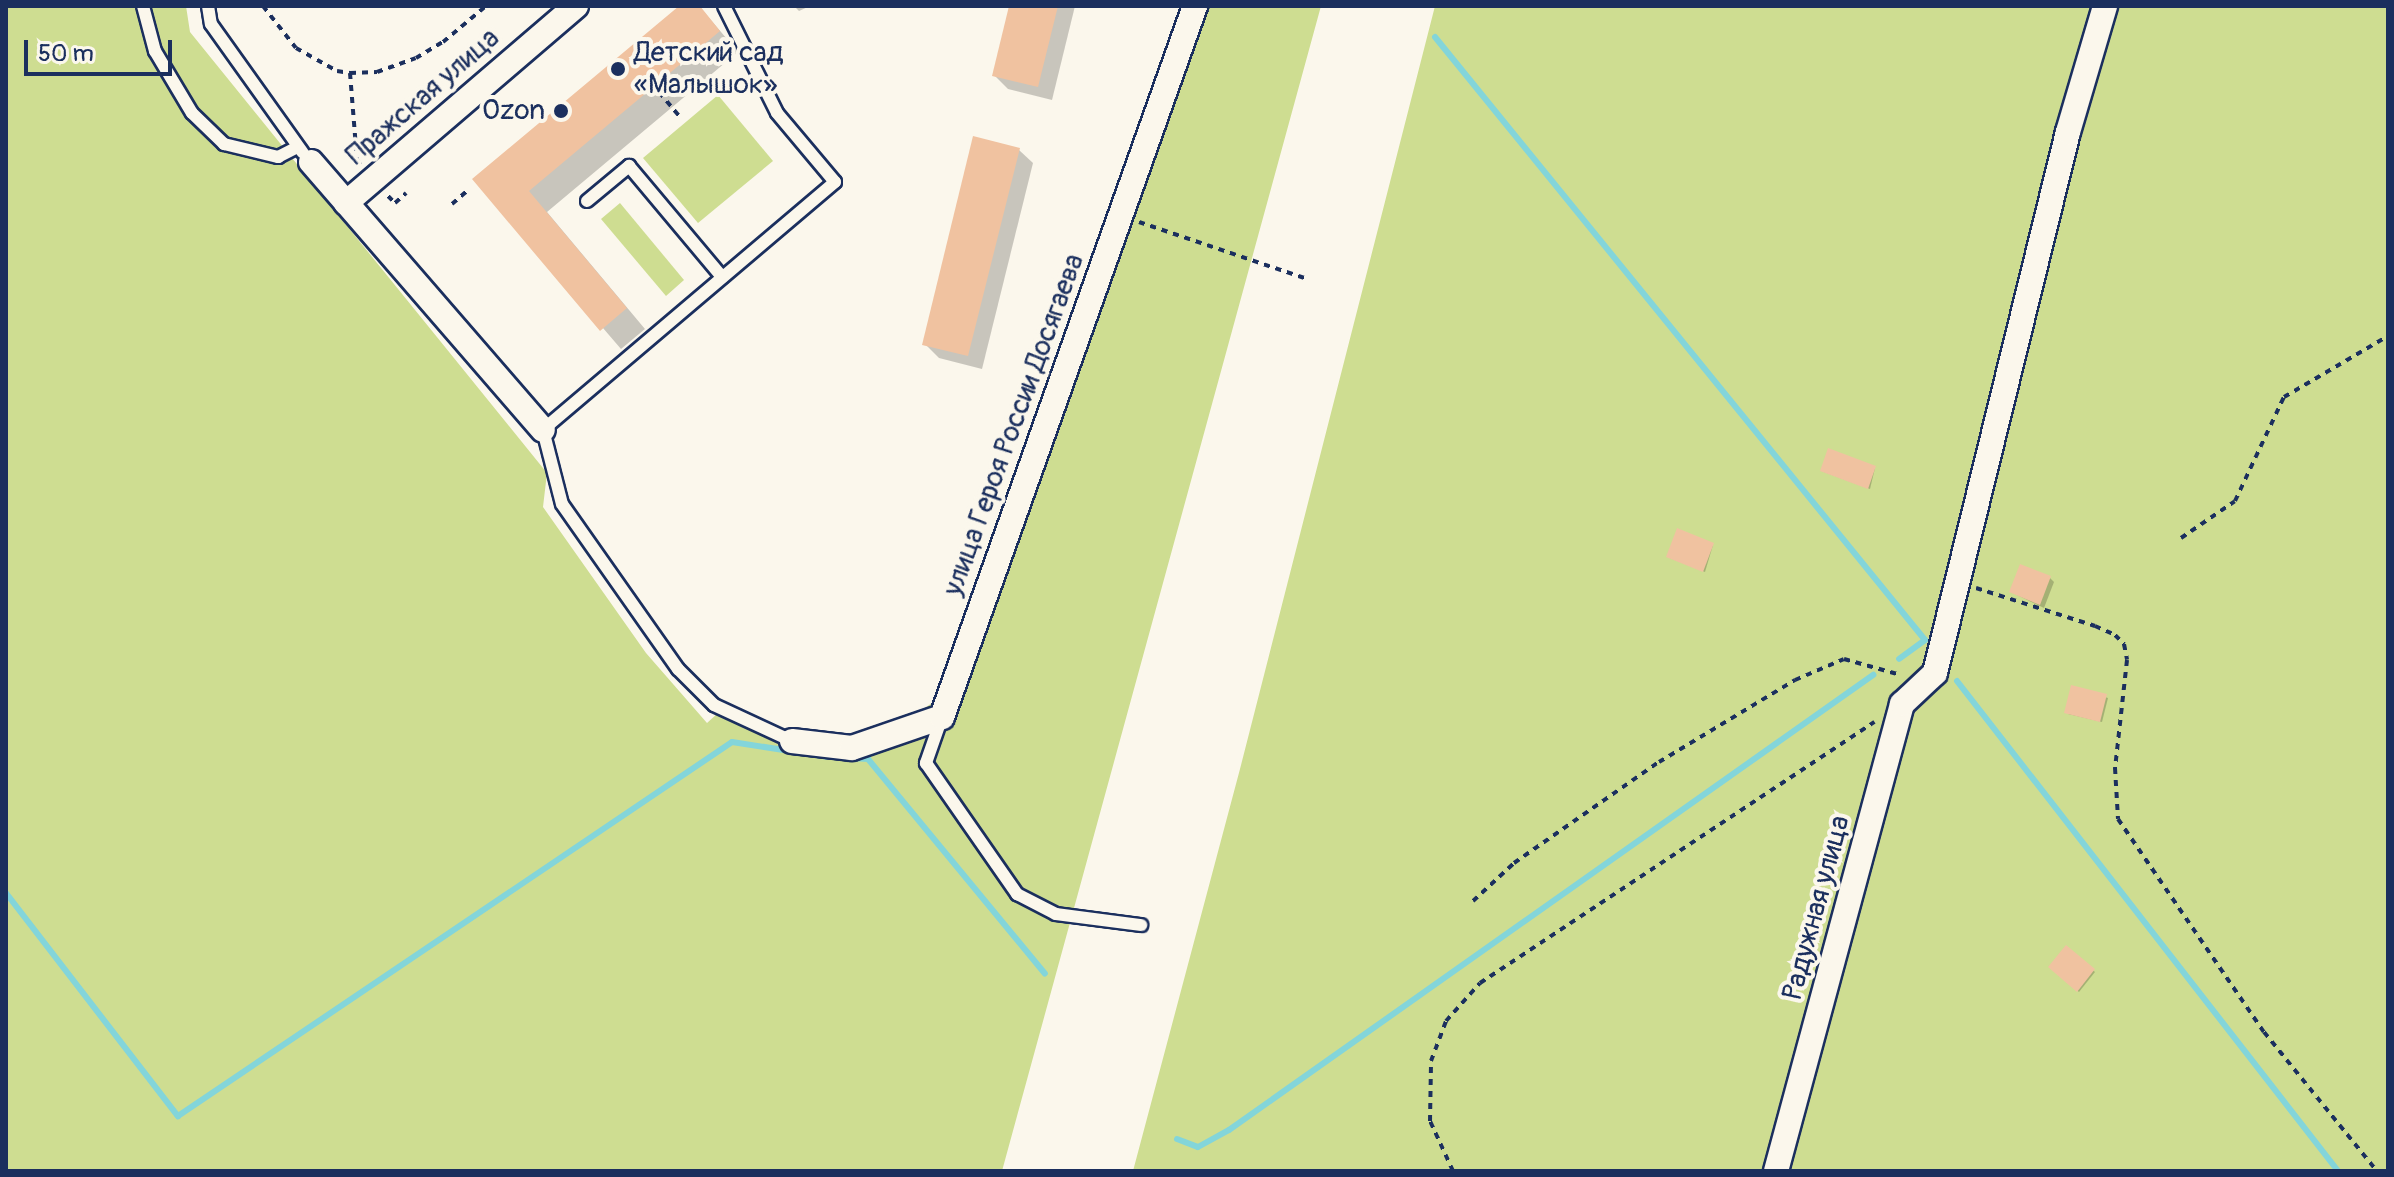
<!DOCTYPE html>
<html>
<head>
<meta charset="utf-8">
<style>
	body { margin:0 }
	#map { position:relative; width:2394px; height:1177px; overflow:hidden; background:#fbf7ec; font-family:Pangolin,sans-serif }
	div>[style] { position:absolute }
	[style*='--x'] { left:calc(var(--x)*1px); top:calc(var(--y)*1px); width:calc(var(--w)*1px); rotate:calc(var(--a)*1deg) }
	.green>* { inset:0; background:#cedd91 }
	.shadow>* { inset:0; background:#0003 }
	.stream>* { height:6px; margin:-3px; padding:0 3px; transform-origin:3px; border-radius:3px; background:#83d5da }
	.building>* { inset:0; background:#f0c2a0 }
	.path>* { height:4px; margin-top:-2px; transform-origin:0; background:repeating-linear-gradient(90deg,#1b2f5e 0 6px,transparent 0 12px) }
	.roads { filter:drop-shadow(2px 0 #1b2f5e) drop-shadow(-2px 0 #1b2f5e) drop-shadow(0 2px #1b2f5e) drop-shadow(0 -2px #1b2f5e) }
	.lane>* { height:12px; margin:-6px; padding:0 6px; transform-origin:6px; border-radius:6px; background:#fbf7ec }
	.street>* { height:24px; margin:-12px; padding:0 12px; transform-origin:12px; border-radius:12px; background:#fbf7ec }
	.dots>* { width:22px; height:22px; translate:-50% -50%; box-sizing:border-box; border:4px solid #fbf7ec; border-radius:50% }
	span { translate:-50% -50%; white-space:nowrap; text-align:center; line-height:1.15; -webkit-text-stroke:8px #fbf7ec; paint-order:stroke }
	.poi-label { font-size:28px; color:#1b2f5e }
	.left { translate:0 -50%; text-align:left }
	.right { translate:-100% -50%; text-align:right }
	.street-label { font-size:28px; color:#1b2f5e }
	.frame { position:absolute; inset:0; border:8px solid #1b2f5e; pointer-events:none }
	.scale { position:absolute; left:24px; top:40px; width:148px; height:36px; box-sizing:border-box; border:4px solid #1b2f5e; border-top:0; padding-left:10px; font-size:24px; line-height:28px; white-space:nowrap; color:#1b2f5e; -webkit-text-stroke:6px #fbf7ec; paint-order:stroke }
</style>
</head>
<body>
<div id="map">
	<div class="green">
		<div style="clip-path:polygon(6px 6px,186px 6px,190px 32px,547px 473px,543px 507px,646px 653px,707px 723px,729px 703px,797px 737px,867px 736px,905px 722px,939px 698px,1189px 6px,1321px 6px,1002px 1171px,6px 1171px)"></div>
		<div style="clip-path:polygon(1435px 6px,2388px 6px,2388px 1171px,1133px 1171px,1240px 769px)"></div>
		<div style="clip-path:polygon(718px 95px,773px 161px,698px 223px,643px 158px)"></div>
		<div style="clip-path:polygon(620px 203px,684px 280px,666px 296px,601px 219px)"></div>
	</div>
	<div class="shadow">
		<div style="clip-path:polygon(682px 6px,699px 6px,738px 52px,547px 212px,645px 329px,621px 349px,475px 179px)"></div>
		<div style="clip-path:polygon(794px 6px,810px 6px,799px 11px)"></div>
		<div style="clip-path:polygon(1011px 6px,1075px 6px,1052px 100px,1008px 89px,994px 75px)"></div>
		<div style="clip-path:polygon(1019px 150px,1033px 163px,982px 369px,939px 358px,925px 344px)"></div>
		<div style="clip-path:polygon(1830px 451px,1875px 468px,1870px 489px,1824px 472px)"></div>
		<div style="clip-path:polygon(1713px 545px,1705px 572px,1670px 558px)"></div>
		<div style="clip-path:polygon(2050px 578px,2054px 582px,2044px 608px,2011px 592px)"></div>
		<div style="clip-path:polygon(2072px 687px,2108px 698px,2102px 722px,2068px 714px)"></div>
		<div style="clip-path:polygon(2066px 948px,2095px 972px,2079px 992px,2050px 967px)"></div>
	</div>
	<div class="stream">
		<div style="--x:1435;--y:37;--w:777;--a:50.9"></div>
		<div style="--x:1925;--y:640;--w:32;--a:144"></div>
		<div style="--x:1957;--y:681;--w:621;--a:52.13"></div>
		<div style="--x:852;--y:758;--w:16;--a:4"></div>
		<div style="--x:868;--y:759;--w:278;--a:50.5"></div>
		<div style="--x:6;--y:893;--w:282;--a:52.4"></div>
		<div style="--x:178;--y:1116;--w:668;--a:-34.02"></div>
		<div style="--x:732;--y:742;--w:98;--a:8.8"></div>
		<div style="--x:1177;--y:1139;--w:22;--a:21"></div>
		<div style="--x:1198;--y:1147;--w:35;--a:-29"></div>
		<div style="--x:1229;--y:1130;--w:789;--a:-35.24"></div>
	</div>
	<div class="building">
		<div style="clip-path:polygon(679px 6px,700px 6px,720px 31px,529px 191px,627px 308px,600px 331px,472px 179px)"></div>
		<div style="clip-path:polygon(1009px 6px,1058px 6px,1038px 87px,992px 76px)"></div>
		<div style="clip-path:polygon(973px 136px,1020px 148px,968px 356px,922px 345px)"></div>
		<div style="clip-path:polygon(1828px 448px,1876px 466px,1868px 489px,1820px 471px)"></div>
		<div style="clip-path:polygon(1677px 528px,1714px 543px,1703px 572px,1666px 557px)"></div>
		<div style="clip-path:polygon(2020px 564px,2051px 576px,2040px 605px,2009px 592px)"></div>
		<div style="clip-path:polygon(2071px 685px,2107px 694px,2100px 722px,2064px 713px)"></div>
		<div style="clip-path:polygon(2066px 945px,2095px 969px,2077px 992px,2048px 967px)"></div>
	</div>
	<div class="path">
		<div style="--x:263;--y:6;--w:53;--a:51.8"></div>
		<div style="--x:296;--y:48;--w:47;--a:29.3"></div>
		<div style="--x:337;--y:71;--w:13;--a:9"></div>
		<div style="--x:350;--y:73;--w:27;--a:-2"></div>
		<div style="--x:377;--y:72;--w:41;--a:-19.7"></div>
		<div style="--x:416;--y:58;--w:31;--a:-31"></div>
		<div style="--x:443;--y:42;--w:56;--a:-39.9"></div>
		<div style="--x:350;--y:73;--w:87;--a:85.4"></div>
		<div style="--x:357;--y:160;--w:6;--a:51"></div>
		<div style="--x:659;--y:92;--w:34;--a:50"></div>
		<div style="--x:388;--y:196;--w:10;--a:45"></div>
		<div style="--x:395;--y:203;--w:15;--a:-42"></div>
		<div style="--x:452;--y:204;--w:20;--a:-41"></div>
		<div style="--x:1139;--y:222;--w:177;--a:18.7"></div>
		<div style="--x:2181;--y:538;--w:65;--a:-34.4"></div>
		<div style="--x:2235;--y:501;--w:115;--a:-64.8"></div>
		<div style="--x:2284;--y:397;--w:121;--a:-30.4"></div>
		<div style="--x:1976;--y:588;--w:125;--a:17.7"></div>
		<div style="--x:2095;--y:626;--w:22;--a:24"></div>
		<div style="--x:2115;--y:635;--w:13;--a:45"></div>
		<div style="--x:2124;--y:644;--w:16;--a:79"></div>
		<div style="--x:2127;--y:660;--w:109;--a:96.3"></div>
		<div style="--x:2115;--y:768;--w:51;--a:86.6"></div>
		<div style="--x:2118;--y:819;--w:258;--a:55.6"></div>
		<div style="--x:2264;--y:1032;--w:179;--a:50.9"></div>
		<div style="--x:1473;--y:901;--w:56;--a:-42.8"></div>
		<div style="--x:1514;--y:863;--w:177;--a:-34.9"></div>
		<div style="--x:1659;--y:762;--w:159;--a:-31.1"></div>
		<div style="--x:1795;--y:680;--w:53;--a:-23.2"></div>
		<div style="--x:1844;--y:659;--w:59;--a:15.7"></div>
		<div style="--x:1453;--y:1171;--w:55;--a:-114.7"></div>
		<div style="--x:1430;--y:1121;--w:60;--a:-89"></div>
		<div style="--x:1431;--y:1061;--w:43;--a:-69.4"></div>
		<div style="--x:1446;--y:1021;--w:51;--a:-48.2"></div>
		<div style="--x:1480;--y:983;--w:473;--a:-33.5"></div>
	</div>
	<div class="roads">
		<div class="lane">
			<div style="--x:143;--y:6;--w:47;--a:75.1"></div>
			<div style="--x:155;--y:51;--w:72;--a:59.2"></div>
			<div style="--x:192;--y:113;--w:45;--a:44.1"></div>
			<div style="--x:224;--y:144;--w:56;--a:13.5"></div>
			<div style="--x:278;--y:157;--w:22;--a:-27"></div>
			<div style="--x:208;--y:6;--w:18;--a:81"></div>
			<div style="--x:211;--y:24;--w:158;--a:54.5"></div>
			<div style="--x:724;--y:6;--w:119;--a:63.6"></div>
			<div style="--x:777;--y:113;--w:90;--a:50"></div>
			<div style="--x:835;--y:182;--w:383;--a:139.7"></div>
			<div style="--x:543;--y:430;--w:76;--a:75.6"></div>
			<div style="--x:562;--y:504;--w:202;--a:54.9"></div>
			<div style="--x:678;--y:669;--w:51;--a:45"></div>
			<div style="--x:714;--y:705;--w:86;--a:24.8"></div>
			<div style="--x:587;--y:201;--w:55;--a:-39.8"></div>
			<div style="--x:629;--y:166;--w:145;--a:50"></div>
			<div style="--x:942;--y:717;--w:49;--a:109.2"></div>
			<div style="--x:926;--y:763;--w:160;--a:55.2"></div>
			<div style="--x:1017;--y:894;--w:44;--a:27.1"></div>
			<div style="--x:1056;--y:914;--w:86;--a:7.4"></div>
		</div>
		<div class="street">
			<div style="--x:311;--y:162;--w:354;--a:49.1"></div>
			<div style="--x:346;--y:203;--w:303;--a:-40.6"></div>
			<div style="--x:792;--y:741;--w:60;--a:6.7"></div>
			<div style="--x:852;--y:748;--w:95;--a:-19"></div>
			<div style="--x:942;--y:717;--w:755;--a:-70.41"></div>
			<div style="--x:1776;--y:1171;--w:484;--a:-74.9"></div>
			<div style="--x:1902;--y:704;--w:45;--a:-43.2"></div>
			<div style="--x:1935;--y:673;--w:557;--a:-76.19"></div>
			<div style="--x:2068;--y:132;--w:131;--a:-73.6"></div>
		</div>
	</div>
	<div class="dots">
		<div style="left:618px;top:69px;background:#1b2f5e"></div>
		<div style="left:561px;top:111px;background:#1b2f5e"></div>
	</div>
	<div class="poi-label">
		<span class="left" style="left:634px;top:69px">Детский сад<br>«Малышок»</span>
		<span class="right" style="left:545px;top:111px">Ozon</span>
	</div>
	<div class="street-label">
		<span style="left:423px;top:97px;rotate:-41deg">Пражская улица</span>
		<span style="left:1014px;top:425px;rotate:-70deg">улица Героя России Досягаева</span>
		<span style="left:1817px;top:908px;rotate:-75deg">Радужная улица</span>
	</div>
	<div class="frame"></div>
	<div class="scale">50 m</div>
</div>
</body>
</html>
